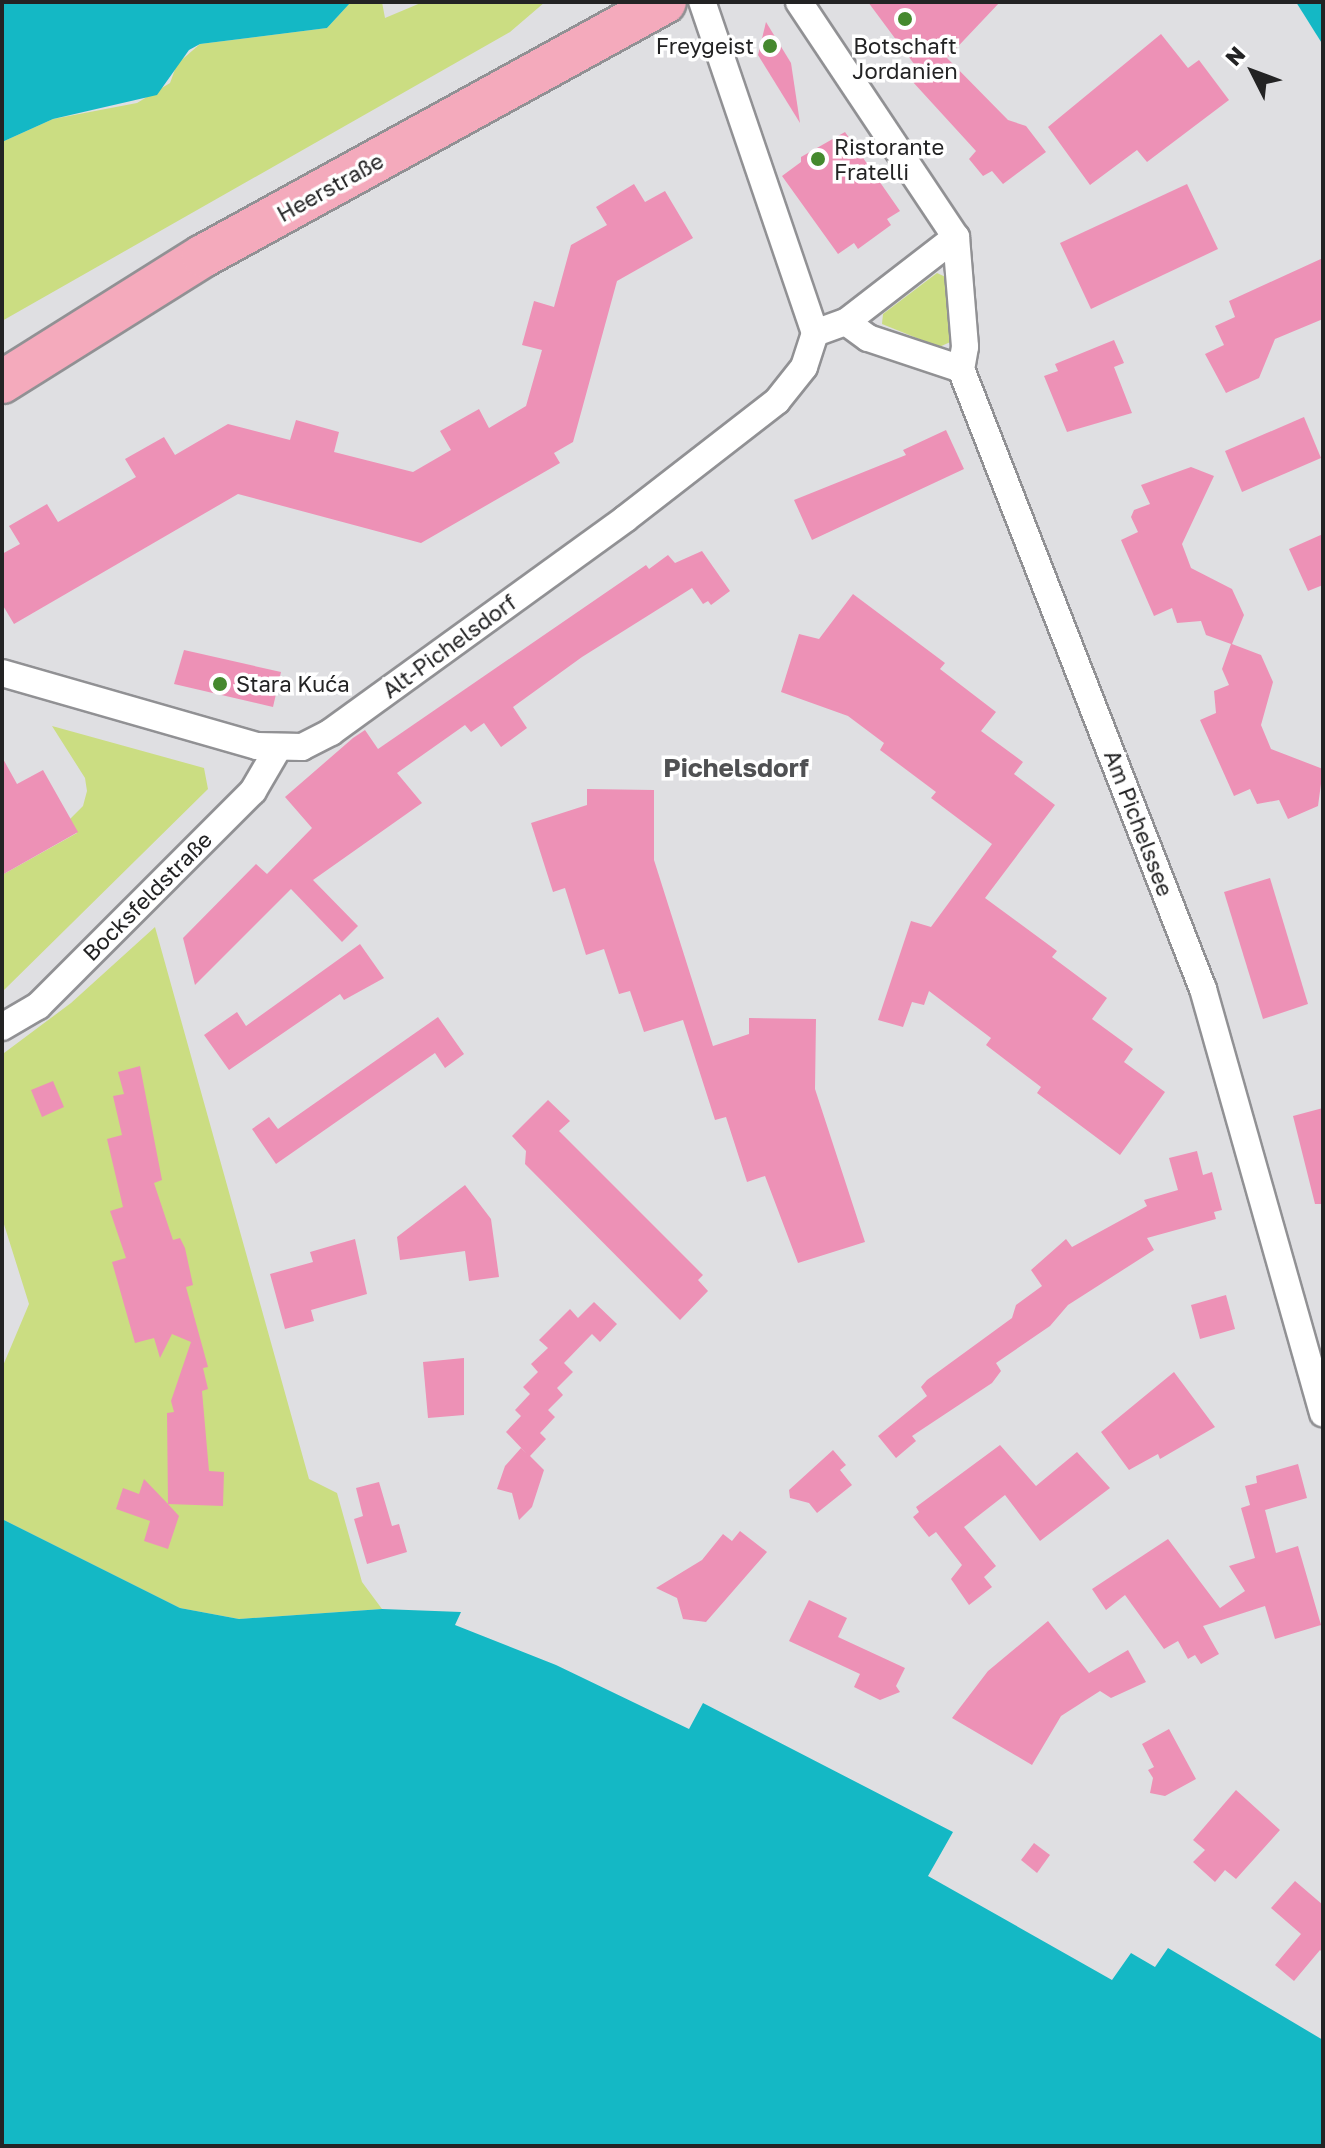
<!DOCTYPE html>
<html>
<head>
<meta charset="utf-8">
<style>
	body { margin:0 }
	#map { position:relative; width:1325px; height:2148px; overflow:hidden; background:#dfdfe2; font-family:"Golos Text",sans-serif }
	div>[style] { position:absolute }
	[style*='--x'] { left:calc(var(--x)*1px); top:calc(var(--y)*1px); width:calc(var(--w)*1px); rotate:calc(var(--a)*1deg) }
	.green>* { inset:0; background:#cbdd82 }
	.water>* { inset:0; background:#14b8c5 }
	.building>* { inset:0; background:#ed91b6 }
	.roads { filter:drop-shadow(2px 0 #919194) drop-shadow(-2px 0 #919194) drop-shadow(0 2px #919194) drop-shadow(0 -2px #919194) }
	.street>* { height:26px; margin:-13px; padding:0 13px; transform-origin:13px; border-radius:13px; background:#fff }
	.primary>* { height:42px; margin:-21px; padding:0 21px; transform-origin:21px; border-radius:21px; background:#f4aabc }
	.dots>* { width:22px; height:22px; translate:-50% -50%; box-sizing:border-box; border:4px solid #fff; border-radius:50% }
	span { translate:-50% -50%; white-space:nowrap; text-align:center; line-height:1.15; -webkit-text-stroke:7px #fff; paint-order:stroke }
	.poi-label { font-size:22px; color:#232324 }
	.right { translate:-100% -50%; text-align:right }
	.left { translate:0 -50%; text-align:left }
	.street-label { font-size:22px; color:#232324 }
	.quarter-label { font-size:26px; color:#505153; font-weight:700 }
	.frame { position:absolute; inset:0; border:4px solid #232324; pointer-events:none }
	.north { position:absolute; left:1213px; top:32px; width:80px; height:80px; -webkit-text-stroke:6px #fff; paint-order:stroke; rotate:312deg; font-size:22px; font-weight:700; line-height:32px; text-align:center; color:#232324 }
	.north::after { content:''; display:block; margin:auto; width:28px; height:36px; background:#232324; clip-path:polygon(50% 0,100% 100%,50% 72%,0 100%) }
</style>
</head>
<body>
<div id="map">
	<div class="green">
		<div style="clip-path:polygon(351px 2px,382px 2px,385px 18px,423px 2px,545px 2px,510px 32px,2px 321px,2px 142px,53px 119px,137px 103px,170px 83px,177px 64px,200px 44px,327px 28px)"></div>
		<div style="clip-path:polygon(937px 273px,952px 280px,955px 340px,939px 347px,882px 324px,883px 314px)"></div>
		<div style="clip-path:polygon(52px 726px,204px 768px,208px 789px,2px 992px,2px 875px,77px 833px,70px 819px,83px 806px,87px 791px,85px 778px)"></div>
		<div style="clip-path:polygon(155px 927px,309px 1479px,337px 1493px,362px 1582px,382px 1609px,239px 1619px,180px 1608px,2px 1519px,2px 1368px,29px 1304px,2px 1218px,4px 1053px,71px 1003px)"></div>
	</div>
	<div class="water">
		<div style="clip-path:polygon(2px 2px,351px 2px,327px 28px,200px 44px,189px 50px,157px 95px,53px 119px,2px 142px)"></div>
		<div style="clip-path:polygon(1296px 2px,1323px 2px,1323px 45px)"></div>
		<div style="clip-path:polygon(2px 1519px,180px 1608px,239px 1619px,382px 1609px,461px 1612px,455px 1625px,556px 1665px,689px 1729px,703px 1703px,953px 1832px,928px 1876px,1112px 1980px,1131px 1953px,1155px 1967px,1168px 1948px,1323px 2040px,1323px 2146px,2px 2146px)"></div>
	</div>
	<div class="building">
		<div style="clip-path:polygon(868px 2px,1000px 2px,947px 58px,1008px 120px,1026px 126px,1046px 152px,1003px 184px,992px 171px,983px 176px,969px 159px,976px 151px,912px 81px,920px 72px)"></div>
		<div style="clip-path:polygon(766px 22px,791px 63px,800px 123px,758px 55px)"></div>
		<div style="clip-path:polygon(1161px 34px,1188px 68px,1199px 60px,1229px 100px,1147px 162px,1137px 150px,1090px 185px,1048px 127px)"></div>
		<div style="clip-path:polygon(845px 132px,900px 211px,887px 219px,891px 225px,858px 249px,854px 243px,838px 254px,782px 176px,801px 162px,801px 157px)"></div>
		<div style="clip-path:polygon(634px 184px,645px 202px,665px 191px,693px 238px,617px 281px,573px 442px,554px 453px,560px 463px,421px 543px,238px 494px,14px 624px,2px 604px,2px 554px,20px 544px,9px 526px,47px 504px,58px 522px,136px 477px,125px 459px,164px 437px,175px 455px,228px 424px,290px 440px,296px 420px,339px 432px,334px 452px,413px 472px,451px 450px,440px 431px,479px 409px,489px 428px,526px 406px,542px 350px,522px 345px,534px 301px,554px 307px,571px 245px,607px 225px,596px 207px)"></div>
		<div style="clip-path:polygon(1187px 184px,1218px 249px,1091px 309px,1060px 243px)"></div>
		<div style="clip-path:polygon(1323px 258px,1323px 319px,1275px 339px,1259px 378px,1226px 393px,1205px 354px,1224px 345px,1215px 326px,1235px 317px,1229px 301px)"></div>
		<div style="clip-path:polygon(1114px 340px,1124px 363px,1114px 367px,1132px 413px,1067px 432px,1044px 376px,1058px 371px,1055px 364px)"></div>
		<div style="clip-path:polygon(1304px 417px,1321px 458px,1242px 492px,1225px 451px)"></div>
		<div style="clip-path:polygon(946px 430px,964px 469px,812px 540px,794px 500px,906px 455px,903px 450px)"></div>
		<div style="clip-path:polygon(1191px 467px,1214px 476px,1182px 544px,1191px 568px,1232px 589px,1244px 615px,1232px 644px,1261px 655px,1273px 682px,1261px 725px,1271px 749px,1323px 769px,1318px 806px,1288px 819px,1279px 800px,1257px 804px,1250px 789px,1234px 796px,1200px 720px,1216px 713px,1214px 691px,1229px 685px,1222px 669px,1231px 644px,1206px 635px,1201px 621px,1177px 623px,1172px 608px,1154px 616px,1121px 540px,1138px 532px,1131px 517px,1134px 510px,1150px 504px,1141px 485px)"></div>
		<div style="clip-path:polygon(1323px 534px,1323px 585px,1308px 591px,1289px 549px)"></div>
		<div style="clip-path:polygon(702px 551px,730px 591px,711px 605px,708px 601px,703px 604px,692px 588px,582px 657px,513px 707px,527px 728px,501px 747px,484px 723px,471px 732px,465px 725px,397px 773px,422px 803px,313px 880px,358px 926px,342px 942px,291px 889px,195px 985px,183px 938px,256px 864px,267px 874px,312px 828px,285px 797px,353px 738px,365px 730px,378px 749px,646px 565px,649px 569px,668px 555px,675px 563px)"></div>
		<div style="clip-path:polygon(853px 594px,945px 663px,940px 669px,996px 712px,981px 731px,1023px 762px,1014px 774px,1055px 805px,985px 898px,1057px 951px,1052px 957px,1107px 998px,1092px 1019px,1133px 1049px,1124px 1062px,1165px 1092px,1120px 1155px,1037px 1093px,1041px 1087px,986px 1045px,991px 1038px,929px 991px,924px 1005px,912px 1002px,903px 1027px,878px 1020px,911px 921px,931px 927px,992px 844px,931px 798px,936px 792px,880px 750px,884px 743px,848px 716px,781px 692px,799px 634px,819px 639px)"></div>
		<div style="clip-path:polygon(184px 650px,281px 672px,273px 707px,174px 684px)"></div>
		<div style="clip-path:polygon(2px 757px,17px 784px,43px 770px,78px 832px,2px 875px)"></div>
		<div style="clip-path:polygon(587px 789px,654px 790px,654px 860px,713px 1046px,749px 1034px,749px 1018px,816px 1019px,815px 1089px,865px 1242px,798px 1263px,765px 1176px,747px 1182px,726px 1117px,715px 1120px,683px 1020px,644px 1032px,630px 991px,619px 994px,604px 949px,586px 955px,565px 888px,553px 892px,531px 823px,587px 805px)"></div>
		<div style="clip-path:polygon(1270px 878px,1308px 1004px,1263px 1019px,1224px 892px)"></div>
		<div style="clip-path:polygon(360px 944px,384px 978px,344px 1000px,340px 994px,229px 1070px,204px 1035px,237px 1012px,246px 1026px)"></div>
		<div style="clip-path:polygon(438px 1017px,464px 1054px,445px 1068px,435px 1053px,276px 1164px,252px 1129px,269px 1117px,278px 1129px)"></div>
		<div style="clip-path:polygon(140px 1066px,162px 1180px,154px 1183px,173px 1240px,180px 1238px,185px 1248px,193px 1285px,186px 1287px,208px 1367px,203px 1368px,208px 1389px,202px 1391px,209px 1471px,224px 1472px,223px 1506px,168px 1504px,179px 1516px,168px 1549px,144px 1541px,150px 1521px,116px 1509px,123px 1488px,139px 1494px,144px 1479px,168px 1504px,167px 1413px,174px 1412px,171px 1401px,191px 1342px,172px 1334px,160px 1358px,154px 1338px,135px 1343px,112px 1262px,126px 1258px,110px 1211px,123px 1207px,107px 1139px,122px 1135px,113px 1096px,124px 1094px,118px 1072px)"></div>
		<div style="clip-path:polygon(53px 1081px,64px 1107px,42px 1117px,31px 1090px)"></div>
		<div style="clip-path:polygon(548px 1100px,570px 1121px,559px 1131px,703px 1275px,698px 1280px,708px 1291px,680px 1320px,525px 1164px,526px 1151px,512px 1136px)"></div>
		<div style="clip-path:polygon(1323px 1108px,1323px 1204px,1315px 1204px,1293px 1116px)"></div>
		<div style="clip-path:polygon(1197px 1151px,1203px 1175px,1212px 1172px,1222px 1210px,1214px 1212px,1216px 1219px,1147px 1238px,1154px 1250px,1068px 1305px,1050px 1326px,996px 1363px,1001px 1371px,992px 1383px,912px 1436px,916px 1441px,896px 1458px,878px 1436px,927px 1396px,921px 1387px,927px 1380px,1012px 1318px,1016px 1305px,1042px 1286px,1031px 1270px,1066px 1239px,1072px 1247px,1147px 1206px,1144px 1200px,1178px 1190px,1169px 1158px)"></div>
		<div style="clip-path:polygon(465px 1185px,491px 1219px,499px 1277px,469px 1281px,465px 1251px,400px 1260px,397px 1237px)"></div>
		<div style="clip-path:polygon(355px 1239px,367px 1294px,311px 1310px,314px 1321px,285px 1329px,270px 1274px,313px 1262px,310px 1252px)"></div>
		<div style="clip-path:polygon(1226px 1295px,1235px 1329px,1200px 1339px,1191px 1305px)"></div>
		<div style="clip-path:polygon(594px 1302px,617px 1324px,600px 1342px,592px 1334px,564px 1363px,573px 1372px,557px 1388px,563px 1395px,548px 1410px,555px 1417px,540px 1433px,546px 1439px,530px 1456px,544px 1470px,532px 1507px,519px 1520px,512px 1493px,497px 1489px,505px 1466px,521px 1448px,526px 1453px,506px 1432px,521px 1416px,515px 1410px,530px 1394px,523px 1387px,538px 1372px,531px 1364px,548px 1348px,539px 1340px,570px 1309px,578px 1318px)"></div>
		<div style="clip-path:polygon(464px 1358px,464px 1415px,428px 1418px,423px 1362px)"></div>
		<div style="clip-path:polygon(1174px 1372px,1215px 1427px,1160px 1459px,1158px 1454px,1129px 1470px,1101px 1432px)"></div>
		<div style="clip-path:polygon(1000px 1445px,1036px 1486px,1077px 1452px,1110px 1488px,1040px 1541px,1005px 1495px,964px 1527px,996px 1566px,984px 1577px,992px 1587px,969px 1605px,951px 1579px,962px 1565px,936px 1532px,929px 1537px,913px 1517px,919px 1512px,916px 1507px)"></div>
		<div style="clip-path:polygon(833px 1450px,846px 1465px,840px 1470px,852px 1485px,817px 1513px,809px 1503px,790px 1498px,789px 1490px)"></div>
		<div style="clip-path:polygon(1298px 1464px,1307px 1498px,1265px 1510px,1276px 1553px,1298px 1546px,1321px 1625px,1275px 1639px,1265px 1606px,1203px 1626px,1219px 1654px,1201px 1664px,1195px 1655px,1188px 1659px,1178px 1641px,1164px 1649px,1125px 1595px,1106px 1610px,1092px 1589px,1168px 1539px,1220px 1608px,1245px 1591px,1229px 1566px,1255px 1558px,1241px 1508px,1250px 1505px,1245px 1486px,1257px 1483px,1256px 1476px)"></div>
		<div style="clip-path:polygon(379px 1482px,392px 1526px,399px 1524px,407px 1552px,367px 1564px,354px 1519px,363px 1516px,356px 1488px)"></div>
		<div style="clip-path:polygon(740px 1531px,767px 1552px,706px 1622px,683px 1619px,677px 1598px,656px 1588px,702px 1560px,723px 1534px,732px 1541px)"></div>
		<div style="clip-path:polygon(809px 1600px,847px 1618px,838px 1637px,905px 1668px,896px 1686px,900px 1692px,880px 1700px,854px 1687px,860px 1674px,789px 1641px)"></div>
		<div style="clip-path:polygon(1048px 1621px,1089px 1673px,1128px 1650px,1146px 1682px,1111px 1698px,1100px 1691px,1061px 1716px,1032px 1765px,952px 1718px,988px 1671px)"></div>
		<div style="clip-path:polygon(1169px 1729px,1196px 1779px,1165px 1796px,1150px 1793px,1153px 1778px,1148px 1770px,1154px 1767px,1142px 1744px)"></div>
		<div style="clip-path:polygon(1236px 1790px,1280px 1830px,1236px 1879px,1225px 1870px,1215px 1882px,1193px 1862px,1205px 1850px,1193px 1840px)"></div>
		<div style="clip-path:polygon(1034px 1843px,1050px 1855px,1037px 1873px,1021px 1860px)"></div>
		<div style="clip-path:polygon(1295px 1881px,1323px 1905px,1323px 1953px,1320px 1950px,1294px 1981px,1275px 1965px,1301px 1934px,1271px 1908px)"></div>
	</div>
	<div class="roads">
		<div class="street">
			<div style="--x:799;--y:2;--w:283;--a:56.3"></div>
			<div style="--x:956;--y:237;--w:110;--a:85.3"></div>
			<div style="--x:965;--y:347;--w:22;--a:100"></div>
			<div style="--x:961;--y:369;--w:666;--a:68.68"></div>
			<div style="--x:1203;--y:989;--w:441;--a:74.2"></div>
			<div style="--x:846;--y:322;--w:27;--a:36"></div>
			<div style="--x:868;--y:338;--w:98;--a:18.4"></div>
			<div style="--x:815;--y:333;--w:33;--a:-20"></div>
			<div style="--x:846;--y:322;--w:139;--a:-37.7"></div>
			<div style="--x:2;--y:673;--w:265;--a:16"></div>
			<div style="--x:257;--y:746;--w:45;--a:1.3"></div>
			<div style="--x:302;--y:747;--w:33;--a:-27"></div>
			<div style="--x:331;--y:732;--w:363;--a:-35.9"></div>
			<div style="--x:625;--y:519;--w:192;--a:-37.8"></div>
			<div style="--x:777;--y:401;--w:43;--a:-51.5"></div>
			<div style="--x:804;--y:367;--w:36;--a:-72"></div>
			<div style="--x:815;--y:333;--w:350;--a:-108.8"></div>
			<div style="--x:2;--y:1027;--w:42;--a:-30.3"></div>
			<div style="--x:38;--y:1006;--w:304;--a:-45"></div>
			<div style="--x:253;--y:791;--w:48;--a:-59.7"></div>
		</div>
		<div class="primary">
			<div style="--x:2;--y:382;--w:237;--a:-32.1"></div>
			<div style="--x:203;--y:256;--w:527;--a:-28.8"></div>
		</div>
	</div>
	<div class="dots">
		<div style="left:905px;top:19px;background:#45892e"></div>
		<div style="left:770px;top:46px;background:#45892e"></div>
		<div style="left:818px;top:159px;background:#45892e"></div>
		<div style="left:220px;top:684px;background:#45892e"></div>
	</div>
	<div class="poi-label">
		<span style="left:905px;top:58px">Botschaft<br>Jordanien</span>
		<span class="right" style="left:754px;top:46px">Freygeist</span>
		<span class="left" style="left:834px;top:159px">Ristorante<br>Fratelli</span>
		<span class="left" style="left:236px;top:684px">Stara Kuća</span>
	</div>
	<div class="street-label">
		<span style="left:330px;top:187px;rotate:-29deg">Heerstraße</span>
		<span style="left:449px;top:646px;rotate:-36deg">Alt-Pichelsdorf</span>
		<span style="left:1139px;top:823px;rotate:69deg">Am Pichelssee</span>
		<span style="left:147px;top:896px;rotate:-45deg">Bocksfeldstraße</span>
	</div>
	<div class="quarter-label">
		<span style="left:736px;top:768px">Pichelsdorf</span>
	</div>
	<div class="frame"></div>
	<div class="north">N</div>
</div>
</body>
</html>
